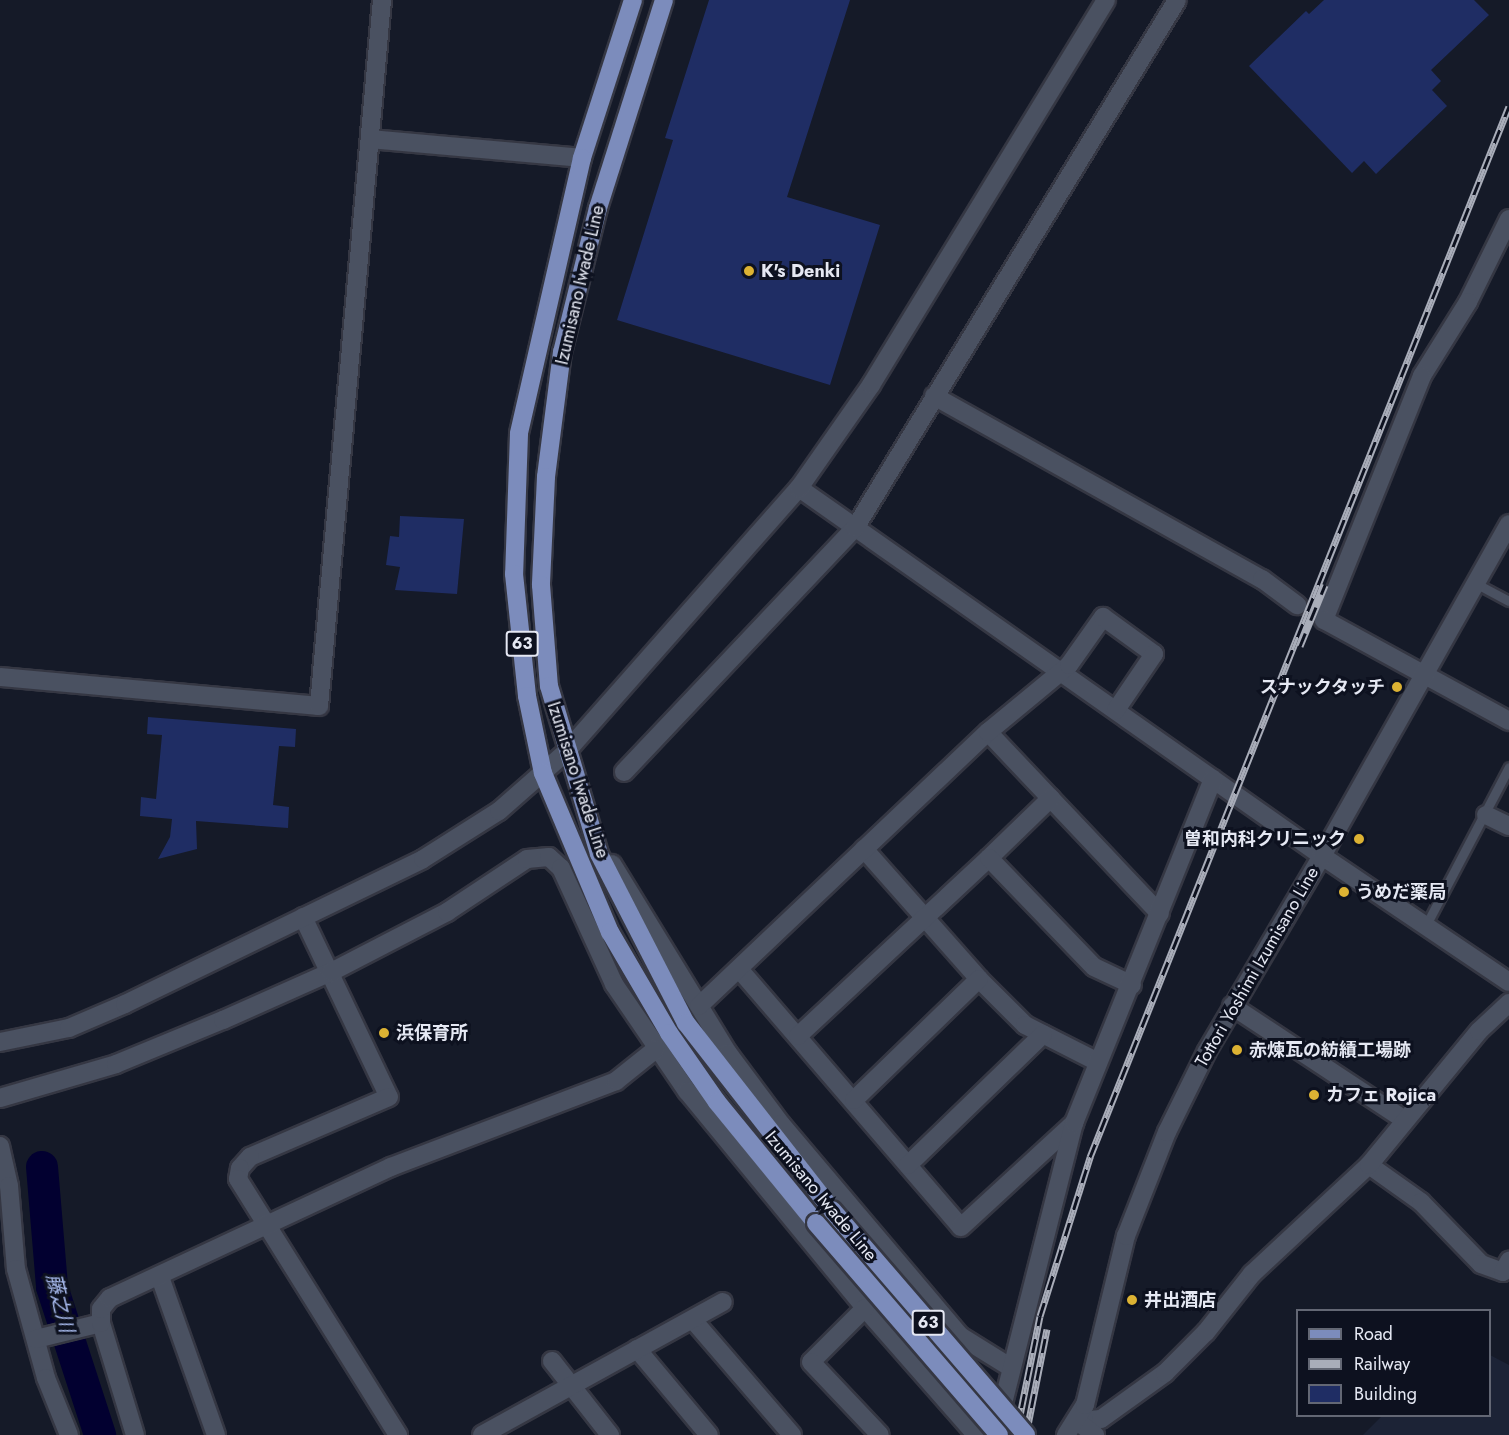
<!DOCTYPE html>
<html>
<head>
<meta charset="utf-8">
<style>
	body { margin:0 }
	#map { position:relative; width:1509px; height:1435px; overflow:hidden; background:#151a28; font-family:Jost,"Noto Sans JP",sans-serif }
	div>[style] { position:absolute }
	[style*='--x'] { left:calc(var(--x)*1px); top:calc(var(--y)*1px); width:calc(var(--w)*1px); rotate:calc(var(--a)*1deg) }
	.built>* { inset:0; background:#1c2336 }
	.river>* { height:32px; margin:-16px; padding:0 16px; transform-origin:16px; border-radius:16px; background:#020030 }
	.building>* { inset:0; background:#1f2d64 }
	.roads { filter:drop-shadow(2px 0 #353743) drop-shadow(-2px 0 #353743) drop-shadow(0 2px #353743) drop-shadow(0 -2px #353743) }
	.lane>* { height:9px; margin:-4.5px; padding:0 4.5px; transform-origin:4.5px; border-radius:4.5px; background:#4a5161 }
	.street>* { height:18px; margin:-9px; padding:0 9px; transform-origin:9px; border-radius:9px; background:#4a5161 }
	.secondary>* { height:18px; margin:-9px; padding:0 9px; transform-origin:9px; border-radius:9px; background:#4a5161 }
	.primary>* { height:18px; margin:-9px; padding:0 9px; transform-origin:9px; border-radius:9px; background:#7c8cbc }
	.rail>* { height:7px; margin-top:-3.5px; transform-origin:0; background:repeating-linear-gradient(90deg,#0d111f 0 14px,#a9adb9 0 28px); box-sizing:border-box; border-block:2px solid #a9adb9 }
	.bridges { filter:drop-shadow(2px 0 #353743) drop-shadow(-2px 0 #353743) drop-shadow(0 2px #353743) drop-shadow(0 -2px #353743) }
	.primary-bridge>* { height:18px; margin:-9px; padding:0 9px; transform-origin:9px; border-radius:9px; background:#7c8cbc }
	.dots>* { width:16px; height:16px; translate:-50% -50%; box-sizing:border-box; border:3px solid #0d111f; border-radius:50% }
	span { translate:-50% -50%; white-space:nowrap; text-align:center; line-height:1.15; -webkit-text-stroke:6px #0d111f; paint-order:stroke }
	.shield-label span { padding:2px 4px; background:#0d111f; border:2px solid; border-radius:4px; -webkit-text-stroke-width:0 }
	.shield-label { font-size:16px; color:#e5e8f3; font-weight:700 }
	.poi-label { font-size:18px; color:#e5e8f3; font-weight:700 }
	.left { translate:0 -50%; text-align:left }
	.right { translate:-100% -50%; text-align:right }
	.street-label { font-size:18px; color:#e5e8f3 }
	.water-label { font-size:20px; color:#aabdf1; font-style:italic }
	.legend { position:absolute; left:1296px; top:1309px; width:195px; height:108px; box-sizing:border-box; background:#0d111f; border:2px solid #636774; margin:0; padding:8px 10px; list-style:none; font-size:18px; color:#e5e8f3 }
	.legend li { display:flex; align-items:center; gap:12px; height:30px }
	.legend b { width:30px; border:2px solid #636774 }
</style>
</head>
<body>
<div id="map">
	<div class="built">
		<div style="clip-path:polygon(1490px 1355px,1509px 1365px,1509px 1435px,1363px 1435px,1382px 1416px,1490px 1416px)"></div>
	</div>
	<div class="river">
		<div style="--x:42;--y:1167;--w:120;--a:85.2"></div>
		<div style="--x:52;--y:1287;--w:156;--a:72"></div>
	</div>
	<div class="building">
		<div style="clip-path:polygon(709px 0,850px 0,787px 197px,880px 225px,830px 385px,617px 320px,673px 140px,665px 138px)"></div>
		<div style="clip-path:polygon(1324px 0,1474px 0,1489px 15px,1431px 70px,1441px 81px,1432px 90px,1447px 106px,1376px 174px,1364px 161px,1352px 173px,1249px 66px,1306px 11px,1309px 14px)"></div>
		<div style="clip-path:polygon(400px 516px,464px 519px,457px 594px,395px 590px,400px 567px,386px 565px,390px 536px,399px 537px)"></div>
		<div style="clip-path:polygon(148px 717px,296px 729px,295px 747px,279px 746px,273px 805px,289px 807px,288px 828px,196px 821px,197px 849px,158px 859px,170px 837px,172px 819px,140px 816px,141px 797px,156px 799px,162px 735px,147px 734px)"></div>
	</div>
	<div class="roads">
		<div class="lane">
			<div style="--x:1475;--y:583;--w:38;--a:28"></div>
			<div style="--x:1426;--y:925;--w:178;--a:-62.3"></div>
		</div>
		<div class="street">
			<div style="--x:1509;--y:219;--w:93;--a:116.3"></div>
			<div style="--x:1468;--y:302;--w:87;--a:121.9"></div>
			<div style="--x:1422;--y:376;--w:263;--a:111.9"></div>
			<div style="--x:1324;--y:620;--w:211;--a:28.6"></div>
			<div style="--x:934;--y:396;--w:376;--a:29.2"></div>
			<div style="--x:1262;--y:579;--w:44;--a:36.6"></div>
			<div style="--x:799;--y:488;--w:639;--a:35.13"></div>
			<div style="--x:1322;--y:856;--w:225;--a:34"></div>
			<div style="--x:988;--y:732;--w:250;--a:46.6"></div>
			<div style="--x:624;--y:772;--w:336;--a:-46.6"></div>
			<div style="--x:855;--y:528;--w:618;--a:-58.62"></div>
			<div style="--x:1486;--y:815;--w:25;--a:26"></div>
			<div style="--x:864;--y:849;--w:174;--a:48.5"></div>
			<div style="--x:979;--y:979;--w:65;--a:45"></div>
			<div style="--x:1025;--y:1025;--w:82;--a:26.9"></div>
			<div style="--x:989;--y:858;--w:86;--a:-44.1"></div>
			<div style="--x:612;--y:864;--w:222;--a:58.5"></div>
			<div style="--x:728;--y:1053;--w:89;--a:53.3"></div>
			<div style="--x:781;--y:1124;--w:277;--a:49.8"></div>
			<div style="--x:960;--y:1336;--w:59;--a:31.8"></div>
			<div style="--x:303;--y:917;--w:199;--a:64.5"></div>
			<div style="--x:389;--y:1097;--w:151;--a:156.7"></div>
			<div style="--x:250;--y:1157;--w:15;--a:132"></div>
			<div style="--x:240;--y:1168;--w:11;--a:100"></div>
			<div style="--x:238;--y:1179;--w:302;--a:58"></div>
			<div style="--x:739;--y:969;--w:340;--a:49.3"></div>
			<div style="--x:961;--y:1227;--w:154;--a:-42.6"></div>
			<div style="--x:699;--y:1006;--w:398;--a:-43.5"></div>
			<div style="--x:988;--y:732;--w:105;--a:-39.6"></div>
			<div style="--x:1069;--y:665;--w:59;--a:-54.7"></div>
			<div style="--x:1103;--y:617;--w:63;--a:36"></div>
			<div style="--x:1154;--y:654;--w:68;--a:124.2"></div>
			<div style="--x:1232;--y:1006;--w:207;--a:33.4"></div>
			<div style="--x:798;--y:1036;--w:261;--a:-43"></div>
			<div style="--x:989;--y:858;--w:151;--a:46.1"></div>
			<div style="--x:1094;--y:967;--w:42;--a:25.3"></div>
			<div style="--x:0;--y:1098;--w:121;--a:-16.3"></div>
			<div style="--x:116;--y:1064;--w:116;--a:-22.4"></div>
			<div style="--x:223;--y:1020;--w:118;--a:-24"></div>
			<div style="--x:331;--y:972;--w:131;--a:-27.3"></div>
			<div style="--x:447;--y:912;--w:96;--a:-33.5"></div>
			<div style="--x:527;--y:859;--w:22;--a:-5"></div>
			<div style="--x:549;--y:857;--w:16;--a:43"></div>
			<div style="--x:561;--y:868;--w:128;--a:65.4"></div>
			<div style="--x:614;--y:984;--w:130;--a:55.7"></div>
			<div style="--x:687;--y:1091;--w:281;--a:50.6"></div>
			<div style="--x:865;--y:1308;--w:169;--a:48.8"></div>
			<div style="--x:854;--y:1100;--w:174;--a:-44.1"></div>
			<div style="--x:0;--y:1146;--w:41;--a:77.3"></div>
			<div style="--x:9;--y:1186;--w:83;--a:85.2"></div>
			<div style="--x:16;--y:1269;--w:113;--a:74.6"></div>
			<div style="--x:46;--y:1378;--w:61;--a:68"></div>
			<div style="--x:908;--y:1165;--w:188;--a:-44.1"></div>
			<div style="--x:1369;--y:1165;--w:64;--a:35.4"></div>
			<div style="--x:1421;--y:1202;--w:86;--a:45.9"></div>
			<div style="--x:1481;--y:1264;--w:23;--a:20"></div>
			<div style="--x:1503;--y:1272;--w:13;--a:-61"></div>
			<div style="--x:160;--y:1277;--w:168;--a:70.5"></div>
			<div style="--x:865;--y:1308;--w:76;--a:135"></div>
			<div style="--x:811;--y:1362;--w:100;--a:46.6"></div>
			<div style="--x:693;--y:1320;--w:152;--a:49.3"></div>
			<div style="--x:36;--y:1339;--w:67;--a:-13.8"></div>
			<div style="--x:637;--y:1349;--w:112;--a:50.1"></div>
			<div style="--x:552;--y:1361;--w:94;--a:51.9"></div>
			<div style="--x:1077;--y:1421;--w:24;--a:-5"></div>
			<div style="--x:1101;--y:1419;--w:79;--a:-35.7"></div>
			<div style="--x:1165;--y:1373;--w:58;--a:-45"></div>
			<div style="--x:1206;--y:1332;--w:74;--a:-51.6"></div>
			<div style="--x:1252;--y:1274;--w:160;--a:-43"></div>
			<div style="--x:1369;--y:1165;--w:173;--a:-50.6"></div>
			<div style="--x:1479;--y:1031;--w:41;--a:-43"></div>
			<div style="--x:135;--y:1435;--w:117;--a:-106.9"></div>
			<div style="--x:101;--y:1323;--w:14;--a:-90"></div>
			<div style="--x:101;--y:1309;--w:14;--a:-51"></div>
			<div style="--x:110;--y:1298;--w:310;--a:-25"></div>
			<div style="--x:391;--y:1167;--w:241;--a:-20.9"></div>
			<div style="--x:616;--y:1081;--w:51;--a:-38.7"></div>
			<div style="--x:482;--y:1435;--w:275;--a:-28.9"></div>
			<div style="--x:995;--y:1435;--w:322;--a:-75.8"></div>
			<div style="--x:1074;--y:1123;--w:371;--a:-68"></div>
		</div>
		<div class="secondary">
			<div style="--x:370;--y:139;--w:213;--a:5.1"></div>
			<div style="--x:0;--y:677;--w:320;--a:5.2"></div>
			<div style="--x:319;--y:706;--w:709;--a:-84.9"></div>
			<div style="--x:0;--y:1042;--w:70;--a:-11.5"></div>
			<div style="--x:69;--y:1028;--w:61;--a:-23.2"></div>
			<div style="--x:125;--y:1004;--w:331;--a:-25.9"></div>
			<div style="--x:423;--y:859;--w:90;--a:-32.3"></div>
			<div style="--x:499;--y:811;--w:89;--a:-41.4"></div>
			<div style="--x:566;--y:752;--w:352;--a:-48.6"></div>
			<div style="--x:799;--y:488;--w:126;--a:-55"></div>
			<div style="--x:871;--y:385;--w:451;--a:-58.6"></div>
			<div style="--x:1077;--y:1421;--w:23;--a:38"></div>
			<div style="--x:1066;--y:1435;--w:36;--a:-58"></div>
			<div style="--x:1085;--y:1405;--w:174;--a:-76.4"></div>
			<div style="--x:1126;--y:1236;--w:112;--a:-68.5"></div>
			<div style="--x:1167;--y:1132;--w:90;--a:-63.7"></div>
			<div style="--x:1207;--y:1051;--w:226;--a:-59.5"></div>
			<div style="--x:1322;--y:856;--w:381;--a:-60.6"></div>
		</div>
		<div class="primary">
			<div style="--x:633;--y:0;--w:166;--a:107.9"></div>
			<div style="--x:582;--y:158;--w:283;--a:102.9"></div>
			<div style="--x:519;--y:434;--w:140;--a:92"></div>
			<div style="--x:514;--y:574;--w:123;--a:83.9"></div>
			<div style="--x:527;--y:696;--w:79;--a:78.3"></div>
			<div style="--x:543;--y:773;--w:173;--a:67.2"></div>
			<div style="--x:610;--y:932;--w:117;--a:59.7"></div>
			<div style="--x:669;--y:1033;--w:84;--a:55.2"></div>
			<div style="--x:717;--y:1102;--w:156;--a:50.7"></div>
			<div style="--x:664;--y:0;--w:218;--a:107.6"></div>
			<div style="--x:598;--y:208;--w:148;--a:104"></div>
			<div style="--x:562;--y:352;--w:126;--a:97.3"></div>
			<div style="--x:546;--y:477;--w:108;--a:92.7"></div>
			<div style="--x:541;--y:585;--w:101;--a:85.5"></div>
			<div style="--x:549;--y:686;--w:175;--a:73.4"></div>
			<div style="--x:599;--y:854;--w:190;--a:62.8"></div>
			<div style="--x:686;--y:1023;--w:237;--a:52"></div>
		</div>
	</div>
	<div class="rail">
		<div style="--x:1300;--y:646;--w:66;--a:-67.7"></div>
		<div style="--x:1016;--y:1435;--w:121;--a:-78.6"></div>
		<div style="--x:1040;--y:1316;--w:167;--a:-72.5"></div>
		<div style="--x:1090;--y:1157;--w:1131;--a:-68.26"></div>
		<div style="--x:1026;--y:1435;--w:108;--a:-78.8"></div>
	</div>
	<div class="bridges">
		<div class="primary-bridge">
			<div style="--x:832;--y:1210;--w:297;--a:49.2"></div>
			<div style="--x:816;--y:1223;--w:280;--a:49.2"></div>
		</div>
	</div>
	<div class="dots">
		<div style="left:749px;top:271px;background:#dcb233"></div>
		<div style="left:1397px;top:687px;background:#dcb233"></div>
		<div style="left:1359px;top:839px;background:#dcb233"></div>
		<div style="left:1344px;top:892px;background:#dcb233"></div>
		<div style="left:384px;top:1033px;background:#dcb233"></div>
		<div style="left:1237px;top:1050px;background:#dcb233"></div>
		<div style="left:1314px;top:1095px;background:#dcb233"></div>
		<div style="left:1132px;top:1300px;background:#dcb233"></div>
	</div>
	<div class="shield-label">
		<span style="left:522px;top:644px">63</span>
		<span style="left:928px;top:1323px">63</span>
	</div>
	<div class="poi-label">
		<span class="left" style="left:761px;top:271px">K's Denki</span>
		<span class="right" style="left:1385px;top:687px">スナックタッチ</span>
		<span class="right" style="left:1346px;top:839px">曽和内科クリニック</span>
		<span class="left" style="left:1356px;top:892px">うめだ薬局</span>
		<span class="left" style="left:396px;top:1033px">浜保育所</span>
		<span class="left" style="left:1249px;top:1050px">赤煉瓦の紡績工場跡</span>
		<span class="left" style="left:1326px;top:1095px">カフェ Rojica</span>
		<span class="left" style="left:1144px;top:1300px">井出酒店</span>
	</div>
	<div class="street-label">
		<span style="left:580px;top:285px;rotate:-77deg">Izumisano Iwade Line</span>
		<span style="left:578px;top:780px;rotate:72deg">Izumisano Iwade Line</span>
		<span style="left:1257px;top:967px;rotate:-60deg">Tottori Yoshimi Izumisano Line</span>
		<span style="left:821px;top:1196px;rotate:50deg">Izumisano Iwade Line</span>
	</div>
	<div class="water-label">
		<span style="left:60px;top:1303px;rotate:76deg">藤之川</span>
	</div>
	<ul class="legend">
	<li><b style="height:8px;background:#7c8cbc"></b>Road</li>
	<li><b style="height:8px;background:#a9adb9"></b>Railway</li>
	<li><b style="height:16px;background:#1f2d64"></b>Building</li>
	</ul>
</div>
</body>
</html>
